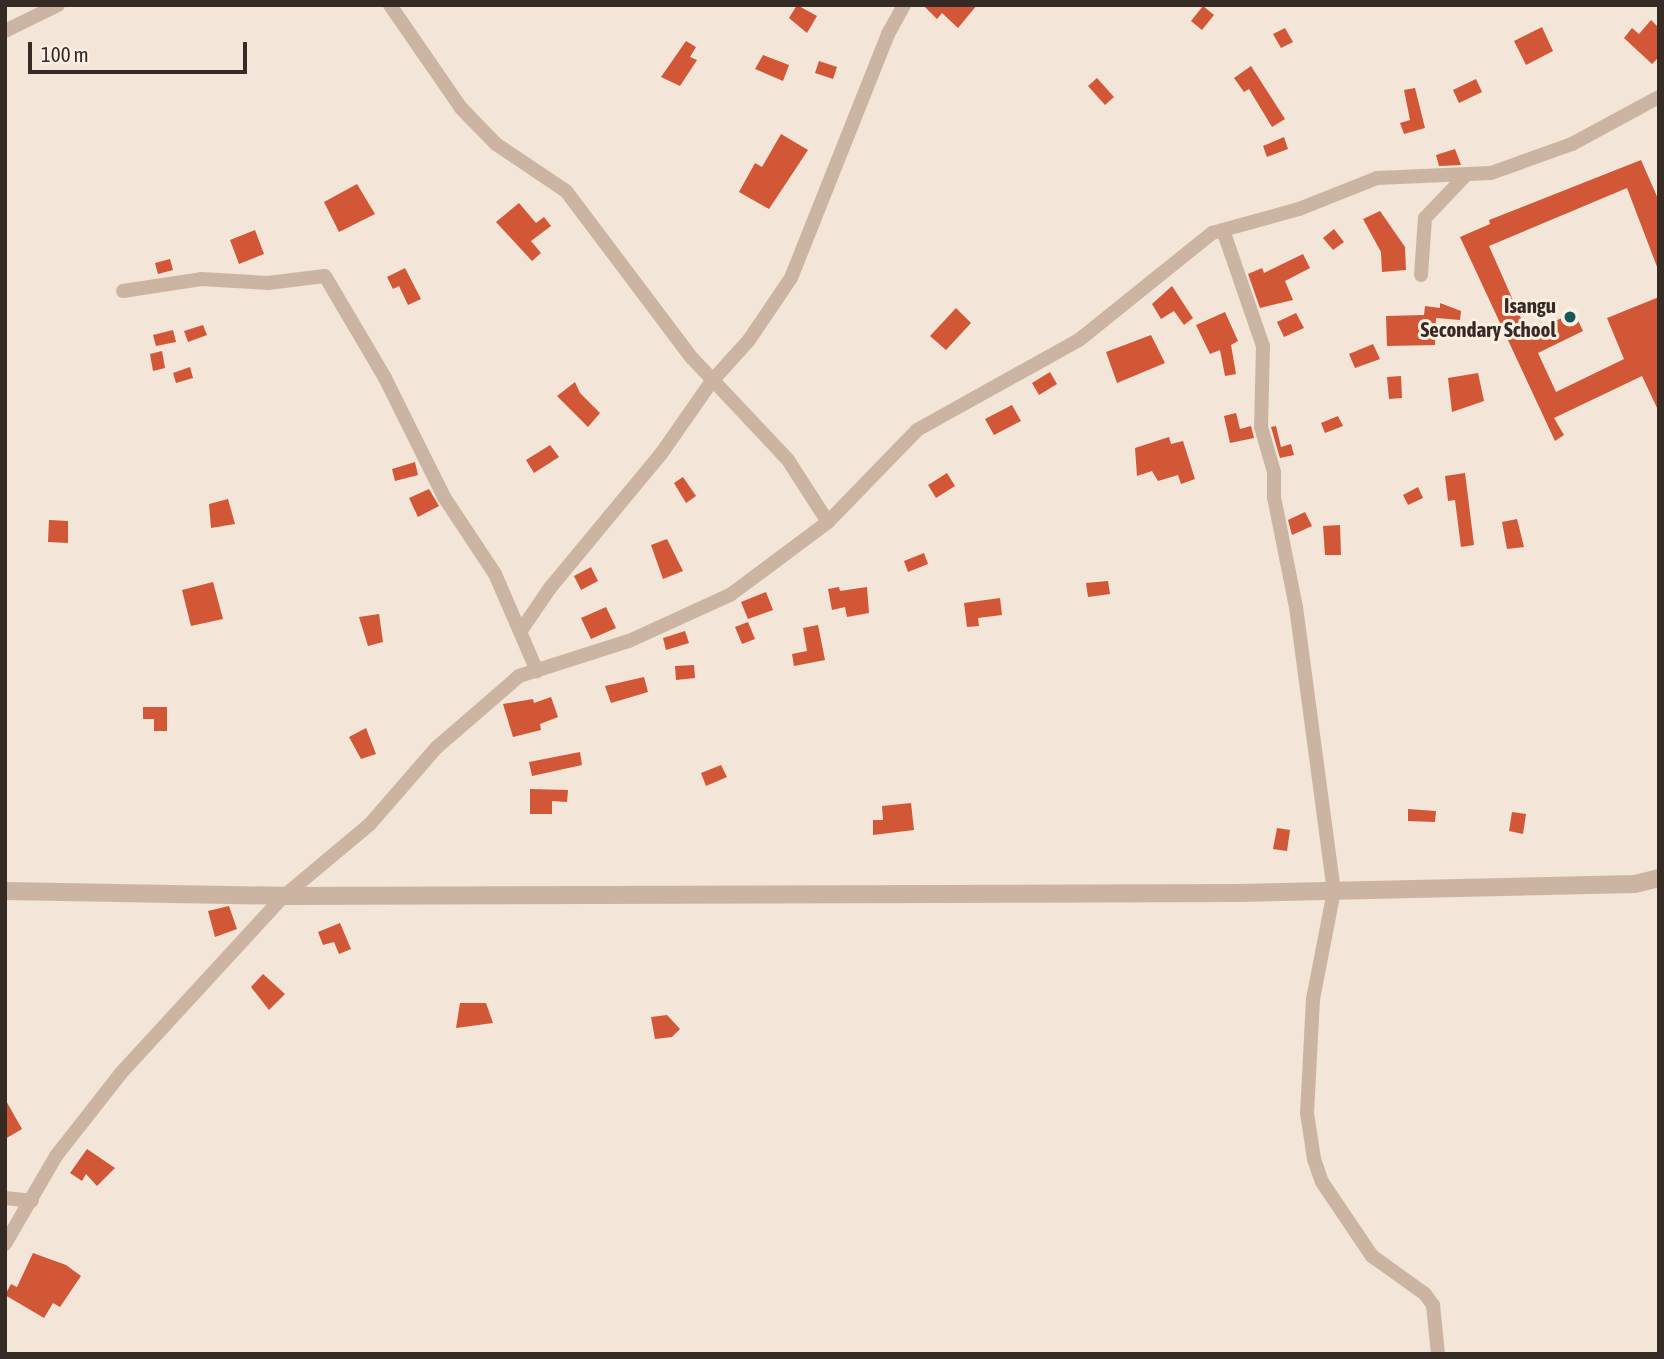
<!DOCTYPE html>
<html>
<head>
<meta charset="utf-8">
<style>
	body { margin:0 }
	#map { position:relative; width:1664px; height:1359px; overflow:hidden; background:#f3e5d7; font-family:"Asap Condensed",sans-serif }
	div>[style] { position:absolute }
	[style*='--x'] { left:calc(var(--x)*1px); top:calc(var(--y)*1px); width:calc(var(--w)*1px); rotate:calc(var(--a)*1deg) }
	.building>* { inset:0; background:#d15737 }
	.minor>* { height:14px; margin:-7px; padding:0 7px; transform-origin:7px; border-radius:7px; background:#ccb4a2 }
	.tertiary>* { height:18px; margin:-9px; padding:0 9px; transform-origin:9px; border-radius:9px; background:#ccb4a2 }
	.dots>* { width:19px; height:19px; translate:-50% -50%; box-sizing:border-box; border:4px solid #fbefe3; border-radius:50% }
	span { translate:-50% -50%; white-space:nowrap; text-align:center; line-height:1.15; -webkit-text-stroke:6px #fbefe3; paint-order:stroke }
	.poi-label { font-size:21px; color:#362a25; font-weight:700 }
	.right { translate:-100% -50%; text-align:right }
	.frame { position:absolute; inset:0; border:7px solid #362a25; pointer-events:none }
	.scale { position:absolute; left:28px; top:42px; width:219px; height:32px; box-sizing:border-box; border:4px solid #362a25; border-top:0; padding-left:9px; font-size:21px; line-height:24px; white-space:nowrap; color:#362a25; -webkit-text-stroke:5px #fbefe3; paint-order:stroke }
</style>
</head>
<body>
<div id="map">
	<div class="building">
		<div style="clip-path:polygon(797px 5px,817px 16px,807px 33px,789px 18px)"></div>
		<div style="clip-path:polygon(923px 5px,977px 5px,958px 28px,942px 13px,937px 19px)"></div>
		<div style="clip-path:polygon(1203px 6px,1214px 15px,1202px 30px,1191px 21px)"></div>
		<div style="clip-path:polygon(1651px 20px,1659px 28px,1659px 57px,1652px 64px,1624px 38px,1632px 28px,1639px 34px)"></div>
		<div style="clip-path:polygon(1542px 27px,1553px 51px,1526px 65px,1514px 41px)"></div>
		<div style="clip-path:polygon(1285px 28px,1293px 42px,1281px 48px,1273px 34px)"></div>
		<div style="clip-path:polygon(686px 41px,696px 47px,690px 57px,697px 60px,680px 86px,661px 77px)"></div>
		<div style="clip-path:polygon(763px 55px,789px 65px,783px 81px,755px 69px)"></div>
		<div style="clip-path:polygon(819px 61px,837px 67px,833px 79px,815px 73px)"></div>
		<div style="clip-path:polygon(1251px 66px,1285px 119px,1272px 127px,1249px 89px,1244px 92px,1234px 78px)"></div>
		<div style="clip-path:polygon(1097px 78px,1114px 97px,1105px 105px,1088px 86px)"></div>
		<div style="clip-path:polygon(1476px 79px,1482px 92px,1459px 103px,1453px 90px)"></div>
		<div style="clip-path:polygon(1415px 88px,1425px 128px,1404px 134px,1400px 123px,1410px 120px,1404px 90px)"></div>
		<div style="clip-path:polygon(781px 134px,808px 150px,769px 209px,739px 192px,755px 163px,762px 167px)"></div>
		<div style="clip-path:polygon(1284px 137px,1288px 149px,1267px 157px,1263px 146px)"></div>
		<div style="clip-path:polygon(1455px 149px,1461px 165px,1439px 166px,1436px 155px)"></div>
		<div style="clip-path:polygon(1641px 160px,1659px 201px,1659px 272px,1627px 188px,1489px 246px,1528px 334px,1574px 312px,1583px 331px,1538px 353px,1556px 392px,1624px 359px,1607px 318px,1659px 297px,1659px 412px,1642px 376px,1554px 418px,1564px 435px,1555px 441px,1460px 237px,1490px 224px,1489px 220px)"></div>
		<div style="clip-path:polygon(357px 184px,375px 214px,339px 232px,324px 202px)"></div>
		<div style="clip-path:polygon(519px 203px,536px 223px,544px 217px,551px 226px,531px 241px,541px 253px,532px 261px,496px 222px)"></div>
		<div style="clip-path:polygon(1380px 211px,1405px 247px,1406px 270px,1382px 272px,1381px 252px,1363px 219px)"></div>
		<div style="clip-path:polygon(1334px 229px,1344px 242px,1333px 250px,1323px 238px)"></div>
		<div style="clip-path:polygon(255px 230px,264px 254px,239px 264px,230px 240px)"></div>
		<div style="clip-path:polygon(1303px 254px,1310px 268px,1285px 281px,1293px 300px,1260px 308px,1248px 274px,1262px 268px,1264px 273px)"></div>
		<div style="clip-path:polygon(170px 259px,173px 270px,158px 274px,155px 263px)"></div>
		<div style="clip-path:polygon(405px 268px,421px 299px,408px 305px,399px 286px,393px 289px,387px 277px)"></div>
		<div style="clip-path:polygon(1172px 286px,1193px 318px,1184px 325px,1174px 311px,1161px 319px,1152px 304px)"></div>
		<div style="clip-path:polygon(1440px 303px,1461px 311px,1460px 320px,1436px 318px,1435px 345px,1387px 346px,1386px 316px,1424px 315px,1425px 306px,1440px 308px)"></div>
		<div style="clip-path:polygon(956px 308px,971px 323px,946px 350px,930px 336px)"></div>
		<div style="clip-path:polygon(1225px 312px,1238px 341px,1231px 345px,1236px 374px,1225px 376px,1220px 350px,1210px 354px,1196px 325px)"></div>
		<div style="clip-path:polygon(1296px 313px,1304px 328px,1284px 337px,1277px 322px)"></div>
		<div style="clip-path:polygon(203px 325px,207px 335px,188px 342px,184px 331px)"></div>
		<div style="clip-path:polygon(173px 330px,176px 342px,156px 346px,153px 335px)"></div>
		<div style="clip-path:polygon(1151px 335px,1165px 363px,1117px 383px,1106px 352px)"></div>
		<div style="clip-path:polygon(1373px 344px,1380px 359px,1355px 368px,1349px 354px)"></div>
		<div style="clip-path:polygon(162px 351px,165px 368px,153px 371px,150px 354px)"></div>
		<div style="clip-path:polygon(190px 367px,193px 378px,176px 383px,173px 373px)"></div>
		<div style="clip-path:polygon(1050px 372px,1057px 384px,1039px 395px,1032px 383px)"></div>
		<div style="clip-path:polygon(1478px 373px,1484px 401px,1452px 412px,1448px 378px)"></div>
		<div style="clip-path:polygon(1401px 376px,1402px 398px,1389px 399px,1387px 377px)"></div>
		<div style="clip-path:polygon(575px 382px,580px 393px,600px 413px,588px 427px,557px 396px)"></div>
		<div style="clip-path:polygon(1012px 405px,1021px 421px,994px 435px,985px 419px)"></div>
		<div style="clip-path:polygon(1236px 413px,1240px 429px,1251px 426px,1254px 438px,1230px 443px,1224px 416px)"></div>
		<div style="clip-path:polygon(1338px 416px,1343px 426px,1325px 433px,1321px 423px)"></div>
		<div style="clip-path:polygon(1276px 426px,1281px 447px,1291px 444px,1294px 455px,1280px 458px,1271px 427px)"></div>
		<div style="clip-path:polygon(1169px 437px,1171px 444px,1183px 441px,1195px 479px,1181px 484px,1178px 475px,1158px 481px,1152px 471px,1137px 476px,1135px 448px)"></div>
		<div style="clip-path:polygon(550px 445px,559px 457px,534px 473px,526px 460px)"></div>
		<div style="clip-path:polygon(415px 462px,418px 475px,395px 481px,392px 469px)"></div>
		<div style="clip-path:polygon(947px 473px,955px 486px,936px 498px,928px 485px)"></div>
		<div style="clip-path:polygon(1465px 473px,1474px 545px,1461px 547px,1455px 500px,1448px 501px,1445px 476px)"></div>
		<div style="clip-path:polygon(683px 477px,696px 496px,686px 503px,674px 483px)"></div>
		<div style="clip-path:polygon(1418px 487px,1423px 498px,1408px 505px,1403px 495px)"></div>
		<div style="clip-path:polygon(429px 489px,439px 506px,418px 517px,409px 498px)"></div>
		<div style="clip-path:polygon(228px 499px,235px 524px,211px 528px,209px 504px)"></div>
		<div style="clip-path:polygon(1305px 512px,1312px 526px,1292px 535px,1288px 520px)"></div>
		<div style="clip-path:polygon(1517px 519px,1524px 547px,1507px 549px,1502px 522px)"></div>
		<div style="clip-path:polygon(49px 520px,68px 521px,68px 543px,48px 542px)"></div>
		<div style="clip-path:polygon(1340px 525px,1341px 555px,1325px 555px,1323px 526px)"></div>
		<div style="clip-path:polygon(667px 539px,683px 571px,663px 579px,651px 545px)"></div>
		<div style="clip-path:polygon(924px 553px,928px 564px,908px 572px,904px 561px)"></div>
		<div style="clip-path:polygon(591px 567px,598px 581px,581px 590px,574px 576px)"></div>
		<div style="clip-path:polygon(1108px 581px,1110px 594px,1088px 597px,1086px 583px)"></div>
		<div style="clip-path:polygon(213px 582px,223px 619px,191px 626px,182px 590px)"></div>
		<div style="clip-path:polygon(839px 587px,840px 591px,867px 587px,869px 613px,847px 617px,845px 607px,832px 610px,828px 589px)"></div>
		<div style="clip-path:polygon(766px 592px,773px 610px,748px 619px,741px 602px)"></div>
		<div style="clip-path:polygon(1000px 598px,1002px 615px,978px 618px,979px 626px,967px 627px,964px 603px)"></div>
		<div style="clip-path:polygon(606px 607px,616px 628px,591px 639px,581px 618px)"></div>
		<div style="clip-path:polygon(379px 614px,383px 642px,368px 646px,359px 617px)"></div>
		<div style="clip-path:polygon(748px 622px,755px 639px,742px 644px,735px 627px)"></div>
		<div style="clip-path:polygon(818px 625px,825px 660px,794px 666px,792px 654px,807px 651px,803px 628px)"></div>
		<div style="clip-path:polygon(685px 631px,689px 643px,666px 650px,663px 638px)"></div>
		<div style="clip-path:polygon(694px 665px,695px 678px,676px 680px,675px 666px)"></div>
		<div style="clip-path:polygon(644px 677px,648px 692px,611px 703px,605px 686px)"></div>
		<div style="clip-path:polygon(551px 697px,558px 717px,540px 724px,541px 730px,513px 737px,503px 704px,533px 699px,534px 703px)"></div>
		<div style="clip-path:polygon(143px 707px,167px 707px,167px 731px,154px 731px,154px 719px,143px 719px)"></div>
		<div style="clip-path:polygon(366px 728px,376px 754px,361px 759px,349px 737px)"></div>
		<div style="clip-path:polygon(580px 752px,582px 765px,532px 776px,529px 762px)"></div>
		<div style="clip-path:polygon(721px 765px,727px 777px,706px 786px,701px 773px)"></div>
		<div style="clip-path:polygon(530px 789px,568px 790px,567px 802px,552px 801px,552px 814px,530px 814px)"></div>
		<div style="clip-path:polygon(911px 803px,914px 830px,873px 835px,873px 820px,883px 820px,882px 806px)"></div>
		<div style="clip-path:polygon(1408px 809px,1436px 811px,1435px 822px,1408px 821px)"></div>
		<div style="clip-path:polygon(1512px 812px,1526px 814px,1523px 834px,1509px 831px)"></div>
		<div style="clip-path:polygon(1277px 828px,1290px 830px,1287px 851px,1273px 849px)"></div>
		<div style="clip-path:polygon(229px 906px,237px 929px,215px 937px,208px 911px)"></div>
		<div style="clip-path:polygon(340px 923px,351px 949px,339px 954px,334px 942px,323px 945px,318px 932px)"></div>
		<div style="clip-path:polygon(263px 974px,285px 994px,269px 1010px,251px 987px)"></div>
		<div style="clip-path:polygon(460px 1003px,486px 1003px,493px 1023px,456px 1028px)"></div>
		<div style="clip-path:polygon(667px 1015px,680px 1029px,672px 1037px,655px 1039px,651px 1017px)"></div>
		<div style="clip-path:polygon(5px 1099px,22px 1129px,5px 1139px)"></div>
		<div style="clip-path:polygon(87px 1149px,115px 1168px,97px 1186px,86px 1174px,82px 1181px,70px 1173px)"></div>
		<div style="clip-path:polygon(33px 1253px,66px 1265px,81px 1276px,60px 1307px,53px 1303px,44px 1318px,5px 1295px,11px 1284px,17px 1287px)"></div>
	</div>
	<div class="minor">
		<div style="--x:390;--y:5;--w:125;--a:55.4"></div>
		<div style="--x:461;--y:108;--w:50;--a:45.8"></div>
		<div style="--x:496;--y:144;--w:84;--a:33.9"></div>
		<div style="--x:566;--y:191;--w:209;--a:53"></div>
		<div style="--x:692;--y:358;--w:140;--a:46.7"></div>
		<div style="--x:788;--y:460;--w:74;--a:57.2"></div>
		<div style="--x:5;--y:31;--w:59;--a:-26.1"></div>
		<div style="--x:1223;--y:230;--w:123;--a:71"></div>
		<div style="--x:1263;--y:346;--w:81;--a:91.4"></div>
		<div style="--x:1261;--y:427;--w:47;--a:73.9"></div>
		<div style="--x:1274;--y:472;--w:25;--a:90"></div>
		<div style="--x:1274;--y:497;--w:112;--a:78.7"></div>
		<div style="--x:1296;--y:607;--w:287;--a:82.4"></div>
		<div style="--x:1334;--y:891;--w:110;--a:101"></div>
		<div style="--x:1313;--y:999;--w:114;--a:93"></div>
		<div style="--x:1307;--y:1113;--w:47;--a:81.3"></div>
		<div style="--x:1314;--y:1159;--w:24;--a:71"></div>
		<div style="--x:1322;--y:1182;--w:89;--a:56"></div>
		<div style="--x:1372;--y:1256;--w:65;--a:35.6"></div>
		<div style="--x:1425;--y:1294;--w:14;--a:54"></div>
		<div style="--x:1433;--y:1305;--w:49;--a:84.2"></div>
		<div style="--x:1421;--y:275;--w:57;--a:-86"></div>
		<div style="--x:1425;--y:218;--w:58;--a:-46.4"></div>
		<div style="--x:123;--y:291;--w:79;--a:-8.7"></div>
		<div style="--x:201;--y:279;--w:67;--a:3.4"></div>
		<div style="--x:268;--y:283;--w:57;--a:-7"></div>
		<div style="--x:325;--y:276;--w:118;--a:59.5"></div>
		<div style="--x:385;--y:378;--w:133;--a:63.6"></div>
		<div style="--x:444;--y:497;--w:92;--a:56.5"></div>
		<div style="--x:495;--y:574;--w:106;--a:66.6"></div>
		<div style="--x:522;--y:629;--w:50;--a:-55.7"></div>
		<div style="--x:550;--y:588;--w:174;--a:-50.4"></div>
		<div style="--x:661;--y:454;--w:89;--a:-55.1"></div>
		<div style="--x:712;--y:381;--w:55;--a:-47.9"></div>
		<div style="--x:749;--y:340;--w:75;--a:-55.9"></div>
		<div style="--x:791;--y:278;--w:263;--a:-68.3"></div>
		<div style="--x:888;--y:34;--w:33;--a:-61"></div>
		<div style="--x:5;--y:1198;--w:27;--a:6"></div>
		<div style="--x:5;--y:1244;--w:102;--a:-59.9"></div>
		<div style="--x:56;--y:1156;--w:105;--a:-51.9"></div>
		<div style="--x:121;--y:1073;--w:241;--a:-47.4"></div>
		<div style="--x:284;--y:896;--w:112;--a:-39.9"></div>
		<div style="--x:370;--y:824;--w:101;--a:-49"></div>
		<div style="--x:436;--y:748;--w:110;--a:-40.9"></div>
		<div style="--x:519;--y:676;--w:115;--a:-17.7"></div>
		<div style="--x:629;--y:641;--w:111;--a:-24.5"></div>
		<div style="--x:730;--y:595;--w:122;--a:-36.7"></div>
		<div style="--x:828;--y:522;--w:128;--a:-45.9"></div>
		<div style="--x:917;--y:430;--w:185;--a:-29.1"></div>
		<div style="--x:1079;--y:340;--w:171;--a:-38.8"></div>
		<div style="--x:1212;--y:233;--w:90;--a:-15.4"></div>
		<div style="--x:1299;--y:209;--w:84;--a:-21.7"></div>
		<div style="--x:1377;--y:178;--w:114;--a:-2.5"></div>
		<div style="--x:1491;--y:173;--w:86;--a:-19.7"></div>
		<div style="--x:1572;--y:144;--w:99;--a:-28.4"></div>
	</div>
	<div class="tertiary">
		<div style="--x:5;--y:891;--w:279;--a:1"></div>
		<div style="--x:284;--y:896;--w:955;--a:-0.18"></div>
		<div style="--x:1239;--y:893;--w:396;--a:-1.3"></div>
		<div style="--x:1635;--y:884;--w:25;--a:-14"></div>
	</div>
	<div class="dots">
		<div style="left:1570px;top:317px;background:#17585a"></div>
	</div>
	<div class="poi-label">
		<span class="right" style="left:1556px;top:317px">Isangu<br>Secondary School</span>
	</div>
	<div class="frame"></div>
	<div class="scale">100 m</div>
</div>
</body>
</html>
